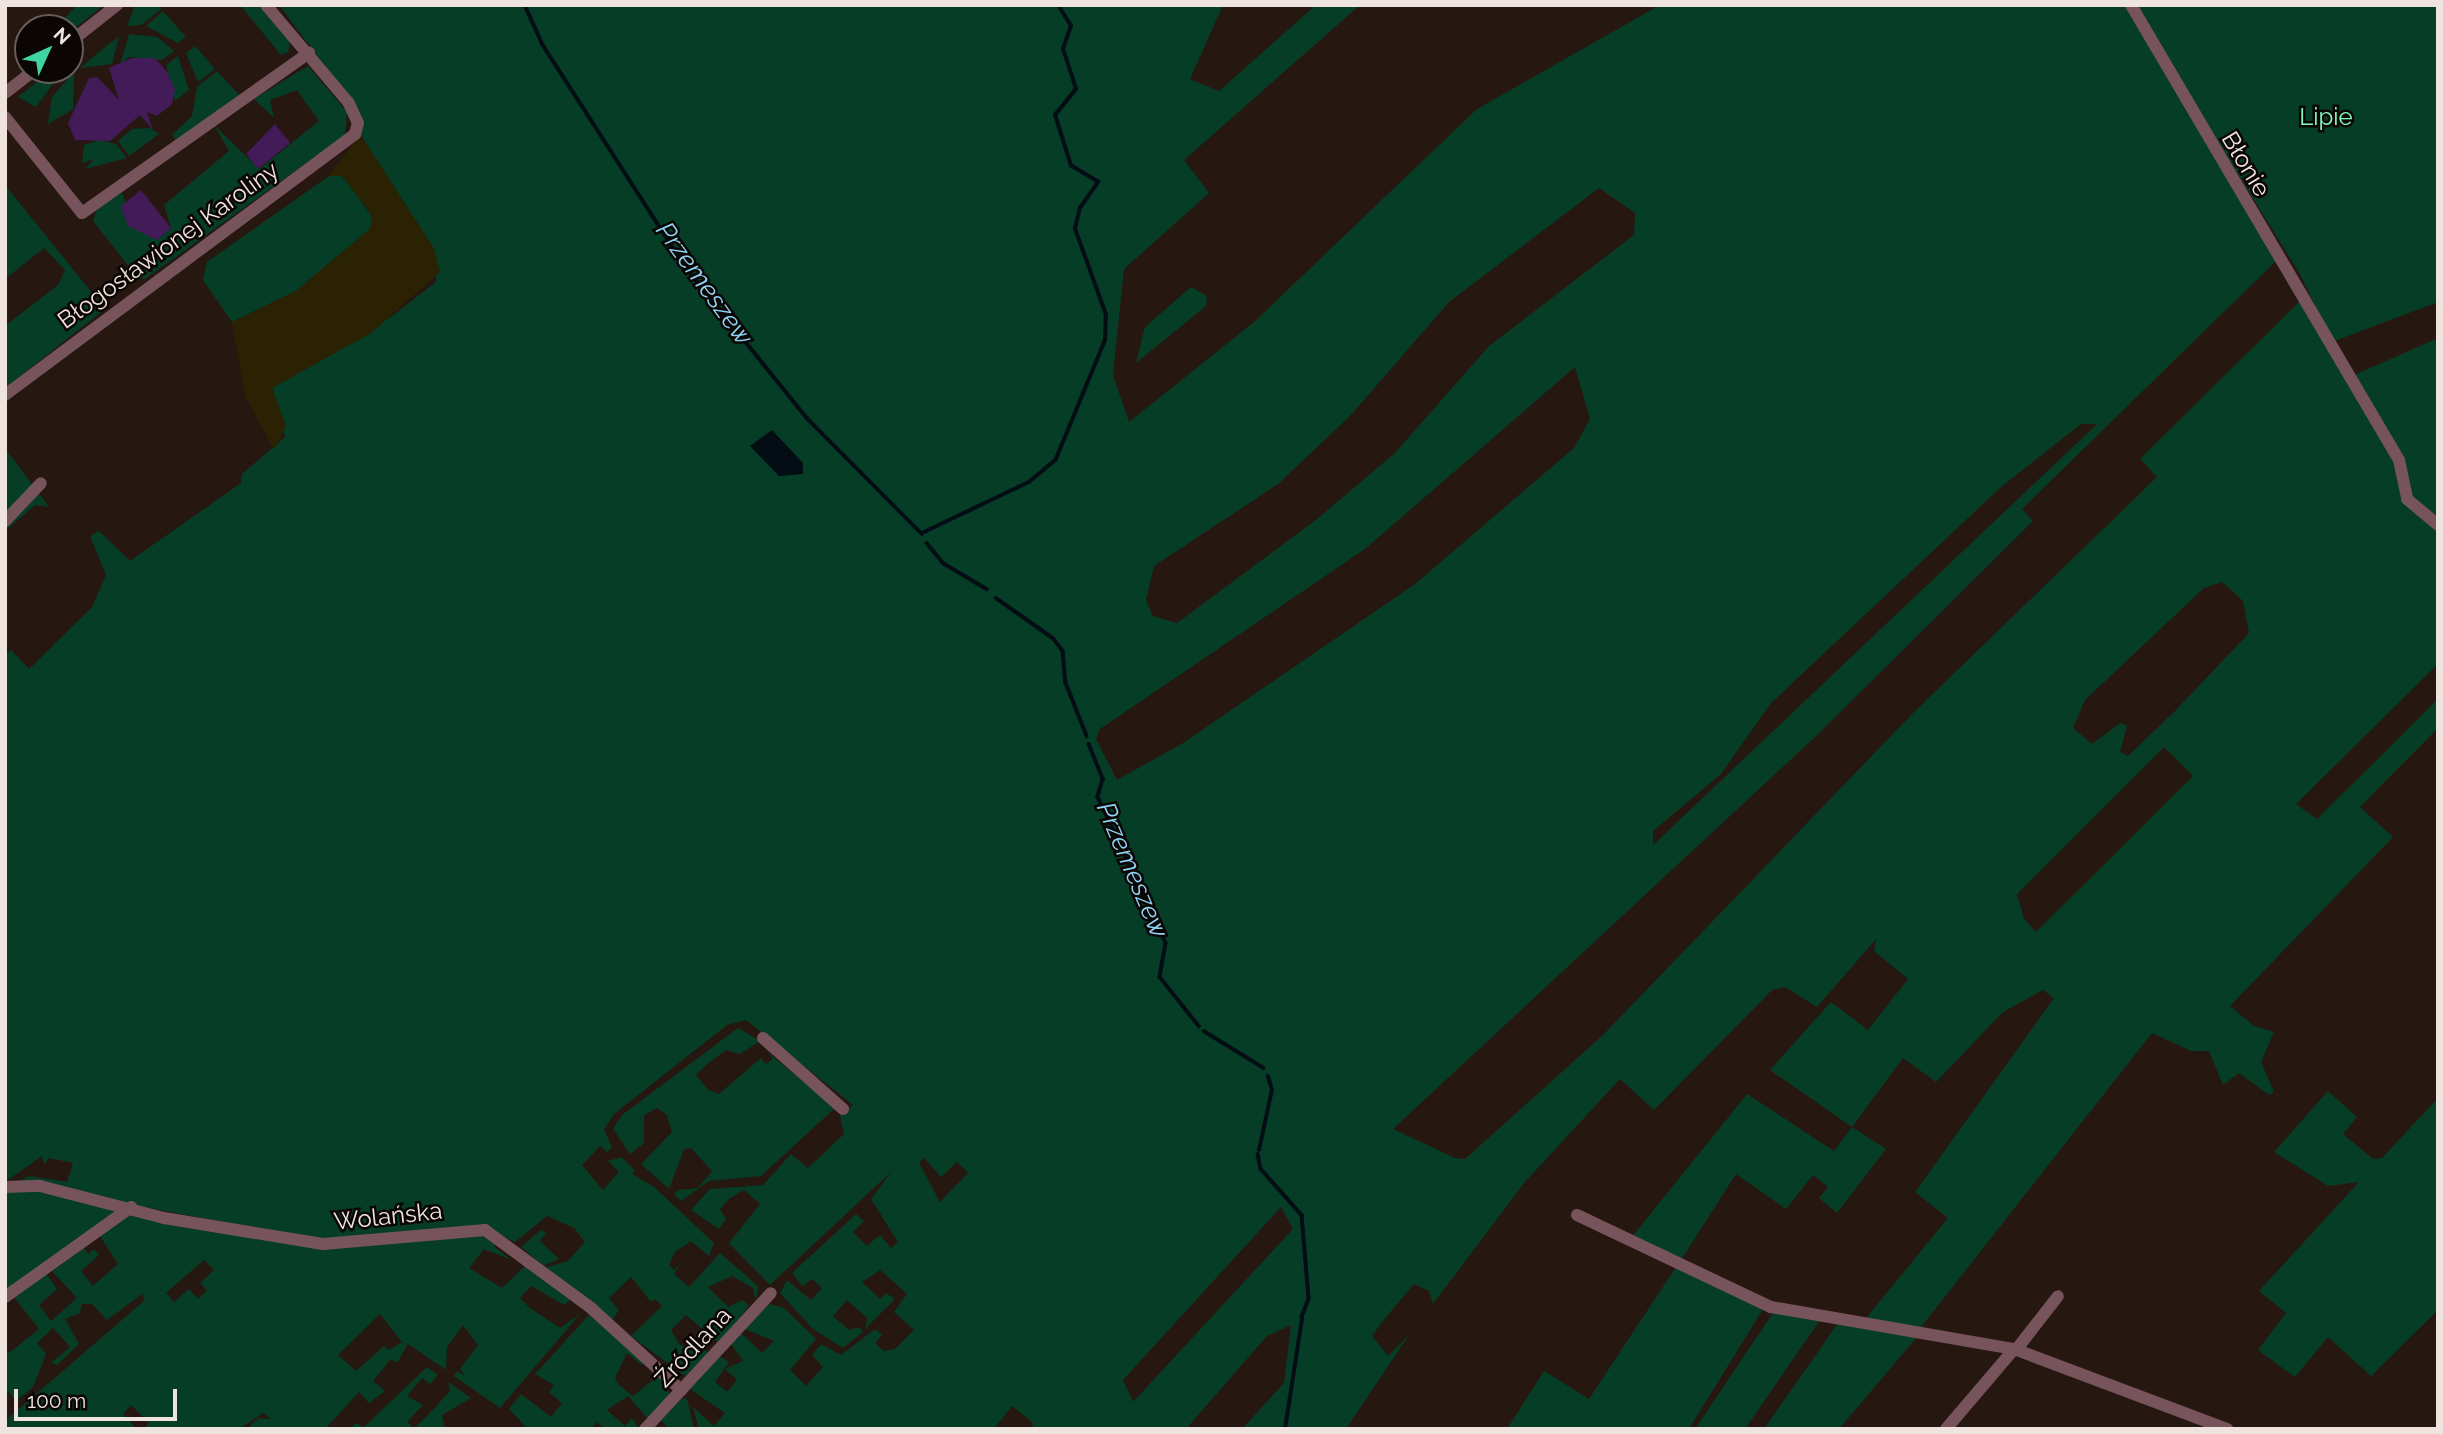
<!DOCTYPE html>
<html>
<head>
<meta charset="utf-8">
<style>
	body { margin:0 }
	#map { position:relative; width:2443px; height:1434px; overflow:hidden; background:#271711; font-family:Raleway,sans-serif }
	div>[style] { position:absolute }
	[style*='--x'] { left:calc(var(--x)*1px); top:calc(var(--y)*1px); width:calc(var(--w)*1px); rotate:calc(var(--a)*1deg) }
	.green>* { inset:0; background:#063d27 }
	.sand>* { inset:0; background:#2a2202 }
	.water>* { inset:0; background:#030d13 }
	.stream>* { height:3.5px; margin:-1.75px; padding:0 1.75px; transform-origin:1.75px; border-radius:1.75px; background:#030d13 }
	.building>* { inset:0; background:#421b58 }
	.minor>* { height:12px; margin:-6px; padding:0 6px; transform-origin:6px; border-radius:6px; background:#77535c }
	span { translate:-50% -50%; white-space:nowrap; text-align:center; line-height:1.15; -webkit-text-stroke:5px #0b0503; paint-order:stroke }
	.park-label { font-size:24px; color:#80fbc0 }
	.street-label { font-size:24px; color:#eee3de }
	.water-label { font-size:26px; color:#8dd2f3; font-style:italic }
	.frame { position:absolute; inset:0; border:7px solid #eee3de; pointer-events:none }
	.north { position:absolute; left:14px; top:14px; width:70px; height:70px; box-sizing:border-box; background:#0b0503; border:2px solid #665e5b; border-radius:50%; rotate:45deg; font-size:19px; font-weight:700; line-height:28px; text-align:center; color:#eee3de }
	.north::after { content:''; display:block; margin:auto; width:24px; height:32px; background:#3fd4a2; clip-path:polygon(50% 0,100% 100%,50% 72%,0 100%) }
	.scale { position:absolute; left:14px; top:1389px; width:163px; height:32px; box-sizing:border-box; border:4px solid #eee3de; border-top:0; padding-left:9px; font-size:21px; line-height:24px; white-space:nowrap; color:#eee3de; -webkit-text-stroke:5px #0b0503; paint-order:stroke }
</style>
</head>
<body>
<div id="map">
	<div class="green">
		<div style="clip-path:polygon(77px 5px,104px 5px,70px 32px,55px 28px)"></div>
		<div style="clip-path:polygon(135px 5px,158px 5px,161px 9px,141px 25px,127px 26px)"></div>
		<div style="clip-path:polygon(240px 5px,259px 5px,290px 42px,288px 52px,281px 55px)"></div>
		<div style="clip-path:polygon(evenodd,279px 5px,1223px 5px,1190px 79px,1219px 91px,1316px 5px,1360px 5px,1184px 160px,1209px 193px,1124px 269px,1113px 375px,1129px 422px,1254px 322px,1477px 109px,1660px 5px,2128px 5px,2276px 261px,2022px 509px,2033px 521px,1814px 738px,1393px 1129px,1455px 1158px,1465px 1159px,1604px 1034px,1914px 712px,2157px 477px,2140px 459px,2301px 300px,2396px 458px,2411px 510px,2438px 529px,2438px 664px,2296px 804px,2317px 819px,2438px 699px,2438px 728px,2360px 807px,2393px 837px,2230px 1006px,2254px 1026px,2274px 1032px,2261px 1062px,2274px 1092px,2269px 1095px,2239px 1073px,2223px 1085px,2209px 1051px,2191px 1051px,2152px 1033px,1918px 1331px,1862px 1323px,1948px 1218px,1915px 1192px,2054px 998px,2043px 990px,2003px 1012px,1936px 1082px,1903px 1058px,1852px 1127px,1886px 1149px,1837px 1213px,1819px 1198px,1828px 1187px,1813px 1175px,1786px 1209px,1736px 1174px,1681px 1260px,1631px 1238px,1747px 1094px,1834px 1151px,1852px 1127px,1770px 1070px,1831px 1002px,1868px 1030px,1908px 979px,1874px 951px,1876px 939px,1817px 1007px,1785px 987px,1772px 990px,1654px 1110px,1620px 1079px,1524px 1183px,1433px 1304px,1429px 1291px,1414px 1284px,1382px 1322px,1372px 1336px,1388px 1356px,1409px 1335px,1346px 1429px,1242px 1429px,1284px 1383px,1291px 1325px,1267px 1336px,1186px 1429px,1032px 1429px,1033px 1423px,1012px 1406px,994px 1429px,699px 1429px,693px 1407px,714px 1426px,725px 1413px,690px 1389px,719px 1356px,729px 1362px,715px 1382px,727px 1392px,737px 1380px,725px 1369px,743px 1361px,731px 1344px,741px 1333px,762px 1353px,774px 1341px,745px 1329px,769px 1304px,784px 1308px,816px 1339px,790px 1370px,806px 1386px,823px 1367px,812px 1355px,821px 1344px,841px 1355px,875px 1329px,882px 1335px,875px 1343px,884px 1351px,895px 1349px,914px 1330px,894px 1312px,907px 1294px,880px 1270px,862px 1282px,880px 1299px,886px 1293px,895px 1299px,865px 1329px,867px 1318px,847px 1300px,833px 1316px,849px 1330px,859px 1327px,863px 1332px,843px 1348px,813px 1329px,780px 1293px,787px 1280px,811px 1300px,822px 1288px,812px 1279px,802px 1286px,792px 1273px,856px 1214px,864px 1221px,853px 1232px,867px 1246px,880px 1235px,891px 1248px,898px 1242px,871px 1199px,891px 1172px,770px 1285px,729px 1243px,760px 1204px,744px 1190px,730px 1198px,720px 1209px,726px 1219px,719px 1229px,691px 1210px,710px 1189px,763px 1185px,791px 1154px,808px 1168px,844px 1134px,840px 1116px,853px 1105px,746px 1020px,727px 1025px,614px 1114px,604px 1130px,612px 1147px,607px 1152px,600px 1146px,582px 1165px,603px 1190px,619px 1172px,608px 1161px,621px 1157px,635px 1170px,632px 1174px,653px 1186px,714px 1243px,709px 1256px,691px 1241px,675px 1252px,669px 1265px,674px 1270px,681px 1262px,674px 1274px,689px 1287px,720px 1253px,758px 1286px,756px 1301px,753px 1288px,732px 1276px,708px 1287px,728px 1307px,743px 1300px,749px 1306px,719px 1343px,686px 1315px,671px 1330px,679px 1344px,689px 1349px,697px 1341px,708px 1353px,685px 1376px,631px 1336px,662px 1306px,655px 1299px,651px 1302px,631px 1277px,609px 1298px,619px 1310px,612px 1320px,544px 1268px,568px 1261px,585px 1242px,574px 1228px,547px 1216px,515px 1242px,479px 1225px,321px 1240px,15px 1183px,29px 1176px,67px 1182px,73px 1163px,49px 1158px,44px 1164px,42px 1156px,5px 1182px,5px 655px,11px 650px,29px 669px,92px 607px,106px 575px,90px 536px,99px 531px,130px 561px,241px 483px,242px 474px,285px 437px,272px 388px,392px 316px,436px 282px,434px 249px,360px 134px,355px 106px,279px 5px,1599px 188px,1635px 213px,1634px 235px,1489px 346px,1395px 453px,1317px 519px,1177px 623px,1153px 616px,1146px 600px,1154px 566px,1278px 484px,1350px 416px,1449px 302px,1599px 188px,279px 5px,1575px 367px,1590px 419px,1574px 448px,1415px 584px,1183px 743px,1117px 780px,1096px 739px,1100px 729px,1365px 549px,1575px 367px,279px 5px,2081px 424px,2097px 424px,1653px 845px,1653px 831px,1721px 774px,1771px 703px,2001px 487px,2081px 424px,279px 5px,2222px 582px,2243px 601px,2249px 633px,2175px 711px,2128px 756px,2120px 752px,2127px 726px,2120px 723px,2092px 744px,2073px 728px,2085px 700px,2204px 588px,2222px 582px,279px 5px,2164px 747px,2193px 776px,2036px 932px,2024px 919px,2017px 894px,2164px 747px,279px 5px,924px 1158px,941px 1177px,957px 1162px,968px 1173px,940px 1202px,919px 1163px,924px 1158px,279px 5px,1281px 1207px,1293px 1229px,1133px 1402px,1123px 1380px,1281px 1207px)"></div>
		<div style="clip-path:polygon(2133px 5px,2438px 5px,2438px 302px,2332px 342px,2300px 274px)"></div>
		<div style="clip-path:polygon(163px 11px,186px 37px,178px 43px,146px 26px)"></div>
		<div style="clip-path:polygon(129px 34px,157px 37px,174px 51px,162px 60px,129px 57px,120px 65px)"></div>
		<div style="clip-path:polygon(119px 37px,112px 64px,80px 68px,110px 43px)"></div>
		<div style="clip-path:polygon(195px 46px,215px 69px,198px 82px,186px 53px)"></div>
		<div style="clip-path:polygon(178px 56px,189px 90px,175px 101px,166px 65px)"></div>
		<div style="clip-path:polygon(308px 66px,347px 112px,345px 135px,145px 279px,138px 278px,93px 221px,97px 209px,122px 192px,133px 225px,158px 239px,171px 228px,164px 205px,229px 151px,214px 125px,259px 169px,319px 121px,297px 90px,270px 100px,274px 118px,254px 99px)"></div>
		<div style="clip-path:polygon(52px 70px,63px 70px,36px 107px,18px 97px)"></div>
		<div style="clip-path:polygon(217px 71px,241px 97px,176px 141px,172px 135px,192px 116px,197px 87px)"></div>
		<div style="clip-path:polygon(74px 72px,73px 109px,48px 124px,52px 97px)"></div>
		<div style="clip-path:polygon(150px 128px,159px 134px,129px 156px,118px 141px,132px 129px)"></div>
		<div style="clip-path:polygon(100px 140px,116px 144px,127px 158px,85px 169px,94px 159px,82px 163px,84px 145px)"></div>
		<div style="clip-path:polygon(329px 176px,342px 176px,359px 198px,372px 217px,370px 229px,296px 291px,232px 322px,203px 280px,207px 262px)"></div>
		<div style="clip-path:polygon(5px 185px,105px 309px,5px 388px,5px 326px,58px 285px,65px 270px,44px 248px,5px 279px)"></div>
		<div style="clip-path:polygon(1191px 287px,1207px 296px,1206px 306px,1136px 363px,1145px 327px)"></div>
		<div style="clip-path:polygon(2438px 338px,2438px 523px,2418px 510px,2352px 376px)"></div>
		<div style="clip-path:polygon(5px 448px,49px 507px,35px 505px,5px 531px)"></div>
		<div style="clip-path:polygon(738px 1028px,760px 1041px,740px 1054px,726px 1050px,706px 1065px,696px 1075px,707px 1089px,719px 1094px,761px 1058px,766px 1064px,773px 1059px,766px 1051px,835px 1108px,761px 1176px,709px 1181px,681px 1201px,674px 1194px,678px 1190px,698px 1188px,712px 1171px,691px 1148px,684px 1149px,669px 1189px,641px 1164px,672px 1132px,667px 1115px,657px 1108px,644px 1115px,644px 1143px,630px 1154px,613px 1129px,622px 1115px)"></div>
		<div style="clip-path:polygon(2328px 1091px,2357px 1117px,2343px 1134px,2373px 1159px,2382px 1158px,2438px 1098px,2438px 1310px,2371px 1376px,2328px 1337px,2295px 1377px,2258px 1350px,2286px 1313px,2259px 1291px,2359px 1182px,2328px 1186px,2274px 1152px)"></div>
		<div style="clip-path:polygon(31px 1189px,122px 1208px,5px 1294px,5px 1191px)"></div>
		<div style="clip-path:polygon(evenodd,132px 1213px,303px 1243px,465px 1232px,499px 1239px,494px 1246px,511px 1260px,484px 1249px,469px 1268px,502px 1288px,528px 1263px,572px 1298px,564px 1305px,531px 1286px,520px 1298px,530px 1308px,560px 1328px,580px 1314px,500px 1408px,454px 1376px,457px 1371px,465px 1375px,460px 1369px,478px 1345px,463px 1325px,447px 1347px,446px 1370px,408px 1344px,397px 1363px,391px 1359px,373px 1381px,385px 1391px,369px 1403px,359px 1392px,325px 1429px,247px 1429px,258px 1418px,271px 1419px,263px 1413px,239px 1429px,143px 1429px,149px 1423px,131px 1405px,123px 1414px,137px 1429px,5px 1429px,5px 1421px,145px 1300px,142px 1294px,107px 1320px,92px 1304px,82px 1304px,80px 1313px,65px 1319px,79px 1344px,57px 1365px,51px 1363px,70px 1347px,64px 1340px,53px 1328px,37px 1343px,46px 1354px,33px 1387px,16px 1401px,5px 1388px,5px 1349px,9px 1353px,39px 1329px,13px 1296px,44px 1270px,57px 1289px,39px 1305px,51px 1321px,77px 1298px,52px 1271px,84px 1248px,88px 1254px,94px 1249px,99px 1255px,81px 1271px,93px 1286px,118px 1264px,100px 1236px,132px 1213px,204px 1260px,214px 1270px,200px 1283px,207px 1290px,198px 1299px,189px 1289px,174px 1302px,166px 1293px,204px 1260px,132px 1213px,380px 1314px,402px 1342px,389px 1350px,384px 1346px,356px 1371px,338px 1355px,380px 1314px)"></div>
		<div style="clip-path:polygon(541px 1230px,546px 1233px,540px 1241px,559px 1259px,543px 1266px,521px 1247px)"></div>
		<div style="clip-path:polygon(1678px 1264px,1763px 1309px,1689px 1429px,1507px 1429px,1544px 1371px,1589px 1399px)"></div>
		<div style="clip-path:polygon(1773px 1313px,1820px 1320px,1745px 1429px,1695px 1429px)"></div>
		<div style="clip-path:polygon(589px 1315px,645px 1361px,642px 1365px,627px 1353px,615px 1378px,619px 1385px,633px 1396px,660px 1374px,670px 1395px,648px 1419px,628px 1396px,607px 1410px,625px 1426px,632px 1418px,639px 1429px,605px 1429px,597px 1422px,591px 1429px,528px 1429px,509px 1409px,521px 1394px,551px 1417px,562px 1403px,549px 1392px,554px 1385px,535px 1374px)"></div>
		<div style="clip-path:polygon(1838px 1323px,1917px 1337px,1839px 1429px,1764px 1429px)"></div>
		<div style="clip-path:polygon(427px 1367px,438px 1375px,430px 1384px,422px 1378px,407px 1396px,423px 1405px,407px 1422px,414px 1428px,427px 1416px,450px 1391px,448px 1382px,471px 1398px,442px 1415px,445px 1429px,349px 1429px,356px 1423px,364px 1427px)"></div>
		<div style="clip-path:polygon(681px 1398px,687px 1399px,694px 1429px,669px 1429px,661px 1420px)"></div>
	</div>
	<div class="sand">
		<div style="clip-path:polygon(360px 134px,434px 249px,440px 272px,371px 333px,272px 388px,286px 426px,274px 450px,245px 396px,232px 322px,296px 291px,370px 229px,372px 217px,359px 198px,342px 176px,329px 176px)"></div>
	</div>
	<div class="water">
		<div style="clip-path:polygon(772px 430px,803px 463px,803px 474px,779px 476px,750px 446px)"></div>
	</div>
	<div class="stream">
		<div style="--x:525;--y:5;--w:44;--a:65.8"></div>
		<div style="--x:543;--y:45;--w:261;--a:57.3"></div>
		<div style="--x:684;--y:265;--w:196;--a:51.2"></div>
		<div style="--x:807;--y:418;--w:163;--a:45.2"></div>
		<div style="--x:922;--y:533;--w:119;--a:-25.5"></div>
		<div style="--x:1029;--y:482;--w:35;--a:-40"></div>
		<div style="--x:1056;--y:459;--w:129;--a:-67.6"></div>
		<div style="--x:1105;--y:340;--w:25;--a:-88"></div>
		<div style="--x:1106;--y:315;--w:91;--a:-109.8"></div>
		<div style="--x:1075;--y:229;--w:22;--a:-77"></div>
		<div style="--x:1080;--y:208;--w:32;--a:-55"></div>
		<div style="--x:1098;--y:182;--w:31;--a:-149"></div>
		<div style="--x:1071;--y:166;--w:53;--a:-107.4"></div>
		<div style="--x:1055;--y:115;--w:33;--a:-51"></div>
		<div style="--x:1076;--y:89;--w:42;--a:-108"></div>
		<div style="--x:1063;--y:49;--w:24;--a:-71"></div>
		<div style="--x:1071;--y:26;--w:25;--a:-122"></div>
		<div style="--x:927;--y:543;--w:26;--a:51"></div>
		<div style="--x:943;--y:563;--w:51;--a:30.6"></div>
		<div style="--x:996;--y:598;--w:70;--a:35.1"></div>
		<div style="--x:1054;--y:639;--w:15;--a:53"></div>
		<div style="--x:1063;--y:651;--w:32;--a:85"></div>
		<div style="--x:1066;--y:683;--w:57;--a:68.4"></div>
		<div style="--x:1089;--y:744;--w:38;--a:68"></div>
		<div style="--x:1103;--y:779;--w:19;--a:106"></div>
		<div style="--x:1098;--y:797;--w:161;--a:65"></div>
		<div style="--x:1166;--y:943;--w:35;--a:100"></div>
		<div style="--x:1160;--y:977;--w:63;--a:51.5"></div>
		<div style="--x:1204;--y:1031;--w:70;--a:31.7"></div>
		<div style="--x:1259;--y:1150;--w:61;--a:-77.8"></div>
		<div style="--x:1272;--y:1090;--w:14;--a:-107"></div>
		<div style="--x:1258;--y:1154;--w:15;--a:79"></div>
		<div style="--x:1261;--y:1169;--w:62;--a:48.3"></div>
		<div style="--x:1302;--y:1215;--w:84;--a:85.2"></div>
		<div style="--x:1309;--y:1299;--w:19;--a:111"></div>
		<div style="--x:1285;--y:1429;--w:111;--a:-81.2"></div>
	</div>
	<div class="building">
		<div style="clip-path:polygon(132px 58px,155px 58px,168px 73px,175px 90px,172px 104px,157px 116px,147px 112px,153px 130px,140px 115px,110px 141px,75px 140px,68px 123px,89px 78px,97px 77px,119px 100px,109px 68px)"></div>
		<div style="clip-path:polygon(275px 124px,290px 143px,258px 169px,246px 154px)"></div>
		<div style="clip-path:polygon(141px 190px,171px 228px,157px 240px,128px 226px,123px 213px,121px 206px)"></div>
	</div>
	<div class="minor">
		<div style="--x:2131;--y:5;--w:528;--a:59.5"></div>
		<div style="--x:2399;--y:460;--w:40;--a:78"></div>
		<div style="--x:2407;--y:499;--w:40;--a:40"></div>
		<div style="--x:70;--y:42;--w:60;--a:-38.2"></div>
		<div style="--x:5;--y:93;--w:37;--a:-38"></div>
		<div style="--x:5;--y:117;--w:123;--a:51.3"></div>
		<div style="--x:82;--y:213;--w:278;--a:-35.2"></div>
		<div style="--x:5;--y:395;--w:437;--a:-36.7"></div>
		<div style="--x:355;--y:134;--w:11;--a:-75"></div>
		<div style="--x:358;--y:123;--w:23;--a:-115"></div>
		<div style="--x:348;--y:102;--w:127;--a:-130.2"></div>
		<div style="--x:5;--y:521;--w:52;--a:-46.5"></div>
		<div style="--x:763;--y:1038;--w:107;--a:41.6"></div>
		<div style="--x:5;--y:1187;--w:35;--a:-2"></div>
		<div style="--x:40;--y:1186;--w:128;--a:14.5"></div>
		<div style="--x:164;--y:1218;--w:161;--a:9.3"></div>
		<div style="--x:323;--y:1244;--w:163;--a:-4.9"></div>
		<div style="--x:485;--y:1230;--w:132;--a:36.3"></div>
		<div style="--x:591;--y:1308;--w:122;--a:42.3"></div>
		<div style="--x:1577;--y:1215;--w:215;--a:25.4"></div>
		<div style="--x:1771;--y:1307;--w:247;--a:9.8"></div>
		<div style="--x:2014;--y:1349;--w:228;--a:20.6"></div>
		<div style="--x:5;--y:1297;--w:155;--a:-35.5"></div>
		<div style="--x:2016;--y:1350;--w:68;--a:-52.1"></div>
		<div style="--x:645;--y:1429;--w:185;--a:-47.2"></div>
		<div style="--x:1946;--y:1429;--w:105;--a:-49.6"></div>
	</div>
	<div class="park-label">
		<span style="left:2326px;top:117px">Lipie</span>
	</div>
	<div class="street-label">
		<span style="left:2246px;top:164px;rotate:59deg">Błonie</span>
		<span style="left:168px;top:245px;rotate:-36deg">Błogosławionej Karoliny</span>
		<span style="left:388px;top:1216px;rotate:-6deg">Wolańska</span>
		<span style="left:693px;top:1347px;rotate:-47deg">Źródlana</span>
	</div>
	<div class="water-label">
		<span style="left:704px;top:284px;rotate:54deg">Przemeszew</span>
		<span style="left:1132px;top:870px;rotate:67deg">Przemeszew</span>
	</div>
	<div class="frame"></div>
	<div class="north">N</div>
	<div class="scale">100 m</div>
</div>
</body>
</html>
